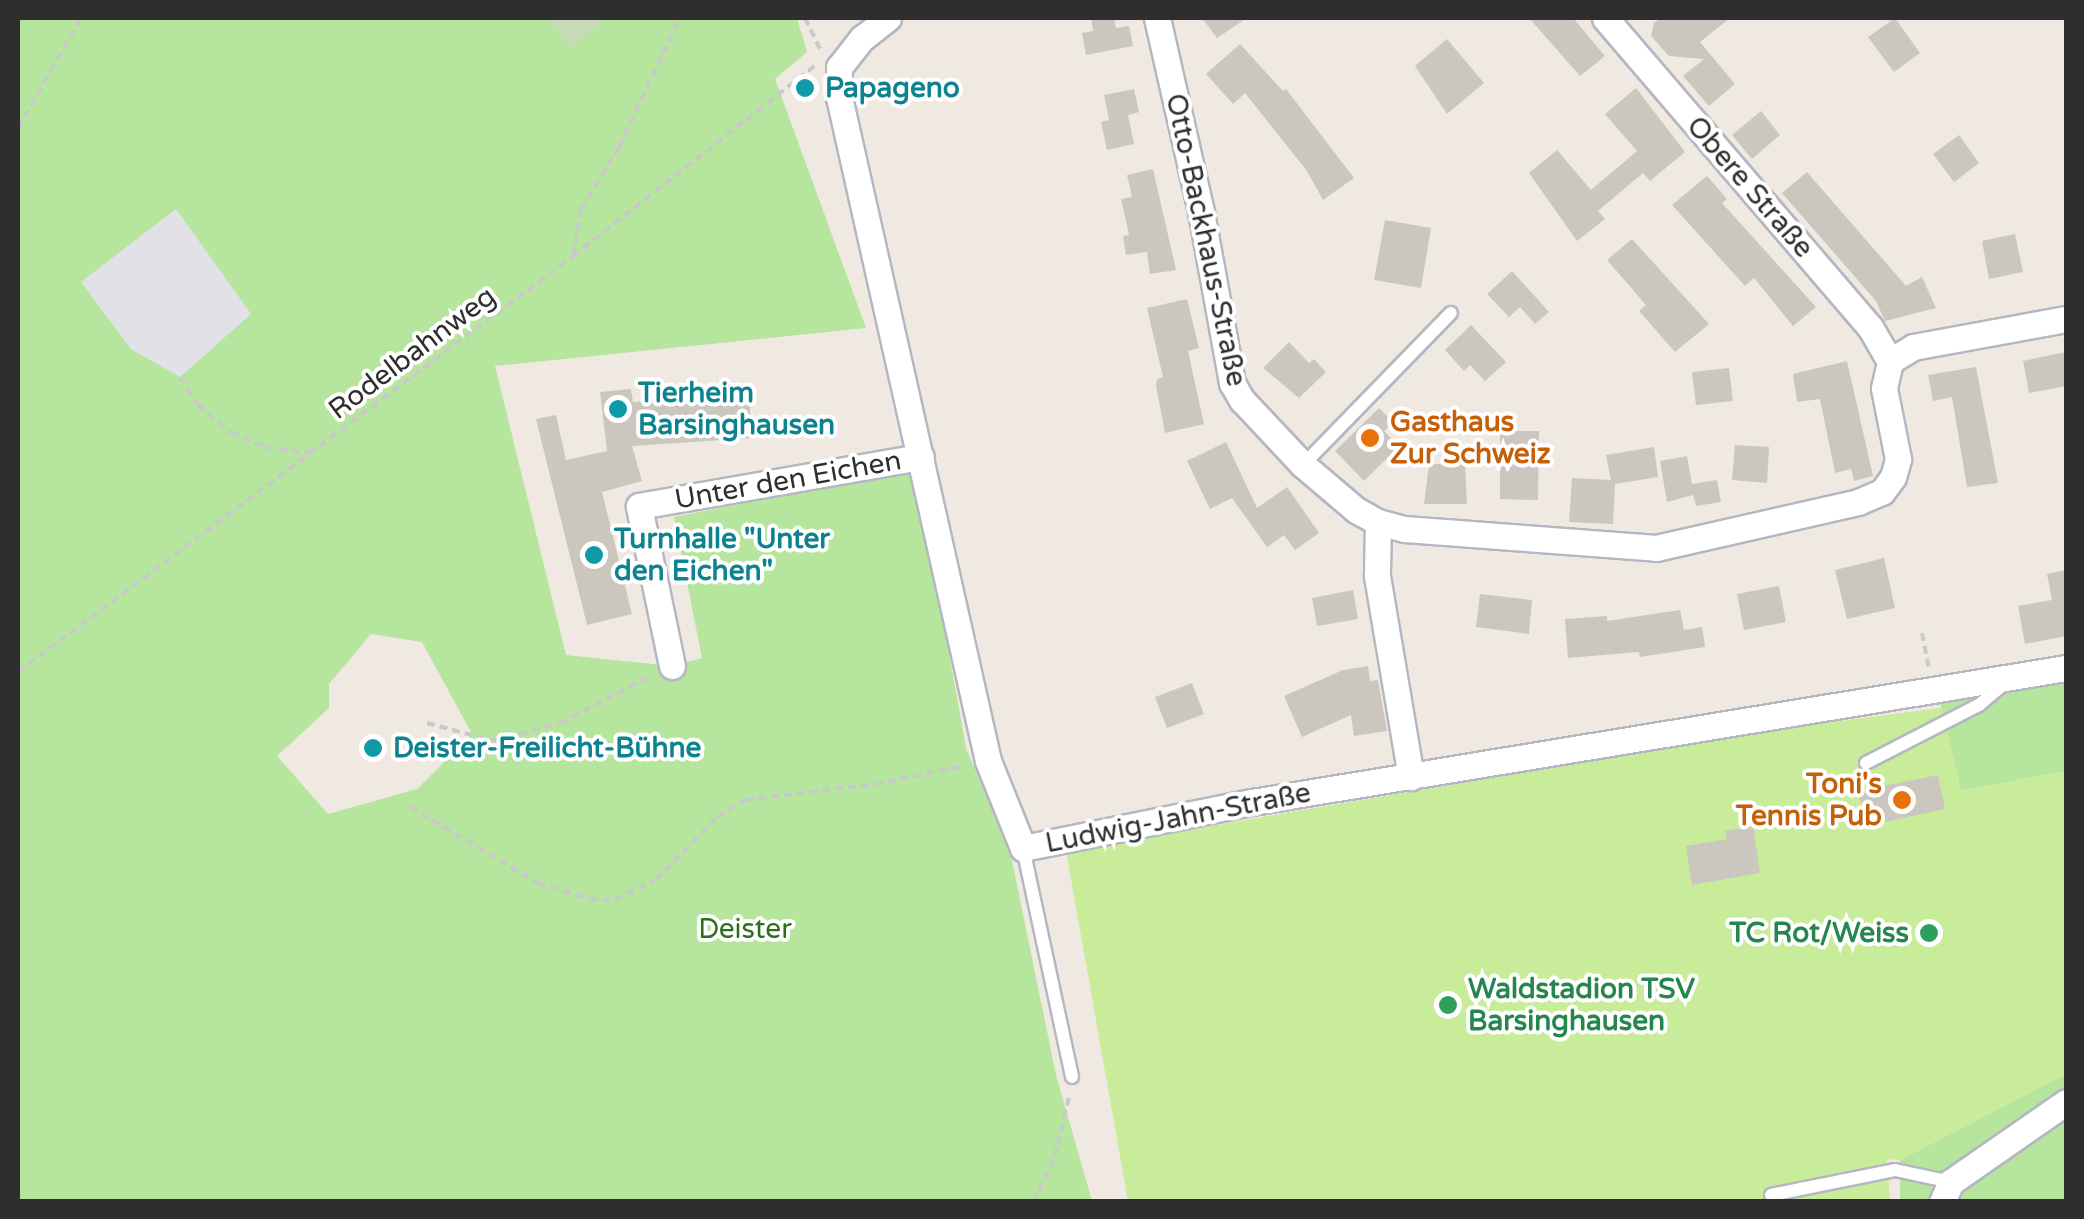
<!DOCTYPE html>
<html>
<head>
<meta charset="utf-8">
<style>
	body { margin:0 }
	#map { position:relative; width:2084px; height:1219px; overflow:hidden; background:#efe9e1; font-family:"Varela Round",sans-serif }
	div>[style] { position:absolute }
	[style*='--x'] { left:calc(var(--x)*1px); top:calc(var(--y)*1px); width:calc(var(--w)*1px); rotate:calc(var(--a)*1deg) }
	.industrial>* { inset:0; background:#e3e1e8 }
	.green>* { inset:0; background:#b6e59e }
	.cemetery>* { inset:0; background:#c8d9b8 }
	.pitch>* { inset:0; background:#c9ec9a }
	.building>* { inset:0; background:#cbc7bf }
	.path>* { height:4px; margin-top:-2px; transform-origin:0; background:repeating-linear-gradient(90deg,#c9c9c9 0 8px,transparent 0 13px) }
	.roads { filter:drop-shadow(2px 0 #b4b7c1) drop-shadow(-2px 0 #b4b7c1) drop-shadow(0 2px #b4b7c1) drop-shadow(0 -2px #b4b7c1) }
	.service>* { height:12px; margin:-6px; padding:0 6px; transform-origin:6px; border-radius:6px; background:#fff }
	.minor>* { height:25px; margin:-12.5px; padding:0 12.5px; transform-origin:12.5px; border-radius:12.5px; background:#fff }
	.dots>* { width:28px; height:28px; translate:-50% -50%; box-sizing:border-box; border:5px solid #fff; border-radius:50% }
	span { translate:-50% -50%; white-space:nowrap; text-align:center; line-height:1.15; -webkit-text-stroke:8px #fff; paint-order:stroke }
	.culture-label { font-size:28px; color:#0d838f; font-weight:700 }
	.left { translate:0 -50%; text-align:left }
	.street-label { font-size:28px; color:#2e2e2e }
	.food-label { font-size:28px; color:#c56008; font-weight:700 }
	.right { translate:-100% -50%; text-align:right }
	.park-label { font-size:28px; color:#2c6e1b }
	.leisure-label { font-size:28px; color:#27864d; font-weight:700 }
	.frame { position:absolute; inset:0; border:20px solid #2e2e2e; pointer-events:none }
</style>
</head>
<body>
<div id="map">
	<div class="industrial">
		<div style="clip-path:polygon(176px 209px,252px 315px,180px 377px,131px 349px,81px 282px)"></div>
	</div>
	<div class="green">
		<div style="clip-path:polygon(evenodd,18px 18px,797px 18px,807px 52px,775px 79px,866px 328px,495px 366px,566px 655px,672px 666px,702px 658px,674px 517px,916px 469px,966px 748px,1010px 851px,1056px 1075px,1092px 1201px,18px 1201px,18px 18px,176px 209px,251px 314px,180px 377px,131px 349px,81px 282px,176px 209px,18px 18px,371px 634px,422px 642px,472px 734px,417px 789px,328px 814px,277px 756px,329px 708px,329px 684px,371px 634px)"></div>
		<div style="clip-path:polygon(2066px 678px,2066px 771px,1961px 791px,1939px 699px)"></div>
		<div style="clip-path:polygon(2066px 1074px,2066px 1201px,1900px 1201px,1900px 1160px)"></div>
	</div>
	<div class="cemetery">
		<div style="clip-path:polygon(546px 18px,607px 18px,572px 47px)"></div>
	</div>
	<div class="pitch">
		<div style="clip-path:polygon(1941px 708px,1961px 791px,2066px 771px,2066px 1074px,1900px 1160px,1887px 1159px,1890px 1201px,1128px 1201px,1066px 851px,1762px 731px)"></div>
	</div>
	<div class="building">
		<div style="clip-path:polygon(1091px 18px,1114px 18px,1116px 28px,1129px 26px,1133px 46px,1086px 55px,1082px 33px,1093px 31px)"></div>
		<div style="clip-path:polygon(1202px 18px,1247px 18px,1217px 38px)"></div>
		<div style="clip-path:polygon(1529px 18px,1573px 18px,1605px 56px,1580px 76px)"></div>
		<div style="clip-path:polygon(1661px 18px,1730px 18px,1700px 42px,1735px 84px,1709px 106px,1683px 76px,1704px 59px,1669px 56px,1651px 36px,1654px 23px)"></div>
		<div style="clip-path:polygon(1895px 18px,1920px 53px,1894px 72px,1868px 37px)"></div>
		<div style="clip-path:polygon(1447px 39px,1484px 83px,1447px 114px,1415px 66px)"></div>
		<div style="clip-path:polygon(1240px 44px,1283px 91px,1286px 89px,1354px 178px,1323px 200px,1307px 171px,1245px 93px,1233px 104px,1206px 74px)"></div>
		<div style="clip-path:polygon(1636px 88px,1685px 152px,1650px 181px,1643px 173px,1598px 211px,1605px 219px,1577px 241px,1529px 173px,1557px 150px,1591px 190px,1637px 151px,1605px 114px)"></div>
		<div style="clip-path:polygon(1134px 89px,1139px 112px,1128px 115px,1134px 144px,1107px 150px,1101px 122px,1109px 120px,1104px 95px)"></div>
		<div style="clip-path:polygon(1761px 111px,1780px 135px,1752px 159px,1732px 135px)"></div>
		<div style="clip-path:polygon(1959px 135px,1979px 163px,1954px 182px,1933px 154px)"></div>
		<div style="clip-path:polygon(1153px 169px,1176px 270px,1150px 274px,1147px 252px,1126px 255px,1123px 236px,1129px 235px,1121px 199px,1132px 197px,1127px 175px)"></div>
		<div style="clip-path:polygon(1807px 172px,1906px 286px,1922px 277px,1936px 308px,1885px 321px,1876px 301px,1782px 193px)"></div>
		<div style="clip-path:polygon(1707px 176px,1727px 199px,1722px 203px,1816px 307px,1793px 326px,1754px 278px,1745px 286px,1672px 205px)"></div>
		<div style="clip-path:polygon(1385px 220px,1431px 228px,1421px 288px,1374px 280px)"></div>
		<div style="clip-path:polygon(2015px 234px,2023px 272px,1989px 279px,1982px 241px)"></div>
		<div style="clip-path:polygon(1632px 239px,1709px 324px,1675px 352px,1639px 311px,1646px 305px,1607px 260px)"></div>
		<div style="clip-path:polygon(1512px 271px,1549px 312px,1535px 324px,1520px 307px,1509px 317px,1487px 294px)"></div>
		<div style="clip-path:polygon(1187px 299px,1199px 348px,1188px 351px,1204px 424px,1165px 433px,1156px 386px,1157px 379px,1163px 377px,1147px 308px)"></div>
		<div style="clip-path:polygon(1471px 325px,1506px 362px,1485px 381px,1470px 365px,1464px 371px,1445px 350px)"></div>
		<div style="clip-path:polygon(1289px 342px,1309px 363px,1314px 359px,1326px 372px,1299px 398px,1263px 368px)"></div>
		<div style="clip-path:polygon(2066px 352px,2066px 386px,2029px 393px,2023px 361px)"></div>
		<div style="clip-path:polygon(1847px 361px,1873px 476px,1854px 481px,1851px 469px,1835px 473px,1820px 399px,1797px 402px,1793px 374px)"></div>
		<div style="clip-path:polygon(1976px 367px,1998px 483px,1967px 487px,1952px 397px,1933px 401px,1928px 375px)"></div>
		<div style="clip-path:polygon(1729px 368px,1733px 401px,1696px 405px,1692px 372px)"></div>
		<div style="clip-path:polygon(631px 389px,633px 402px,749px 394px,752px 438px,632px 446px,642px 481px,602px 492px,632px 614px,587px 625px,536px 419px,556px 415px,566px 460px,607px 451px,600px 392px)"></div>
		<div style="clip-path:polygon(1379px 408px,1393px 422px,1384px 431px,1399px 446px,1364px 481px,1335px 451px)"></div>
		<div style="clip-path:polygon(1500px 431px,1539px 431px,1538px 500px,1500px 499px)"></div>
		<div style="clip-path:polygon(1226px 442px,1257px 508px,1287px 487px,1319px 533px,1295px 550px,1284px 535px,1267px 547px,1232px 498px,1210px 509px,1187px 461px)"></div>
		<div style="clip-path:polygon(1735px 445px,1769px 447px,1767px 483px,1732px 480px)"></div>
		<div style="clip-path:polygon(1654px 447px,1658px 477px,1615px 484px,1613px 524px,1569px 522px,1572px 478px,1611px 480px,1606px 455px)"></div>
		<div style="clip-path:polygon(1687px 456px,1692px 484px,1717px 480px,1721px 502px,1696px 506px,1693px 495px,1667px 502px,1660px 461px)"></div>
		<div style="clip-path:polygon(1429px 464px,1465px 464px,1467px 504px,1424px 504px)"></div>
		<div style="clip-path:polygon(1884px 558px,1895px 608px,1847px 619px,1835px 570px)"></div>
		<div style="clip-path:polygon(2066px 570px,2066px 636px,2025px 644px,2018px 606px,2052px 600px,2047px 574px)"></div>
		<div style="clip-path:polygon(1779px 586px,1786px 622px,1744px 630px,1737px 594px)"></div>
		<div style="clip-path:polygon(1353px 590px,1358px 619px,1317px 626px,1312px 598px)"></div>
		<div style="clip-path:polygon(1480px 594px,1532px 600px,1529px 634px,1476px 627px)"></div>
		<div style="clip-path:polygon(1680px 610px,1684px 630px,1702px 627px,1705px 647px,1640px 657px,1639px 652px,1568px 658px,1565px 619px,1607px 616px,1607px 621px)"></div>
		<div style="clip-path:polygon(1368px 666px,1370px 681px,1378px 680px,1387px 731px,1354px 736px,1351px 715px,1302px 737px,1284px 696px,1343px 670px)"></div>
		<div style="clip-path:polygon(1192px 683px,1204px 714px,1167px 728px,1155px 697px)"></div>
		<div style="clip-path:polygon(1938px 775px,1945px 809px,1866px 826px,1858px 791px)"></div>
		<div style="clip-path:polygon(1753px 826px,1760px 873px,1692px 885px,1686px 846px,1727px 839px,1725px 831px)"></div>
	</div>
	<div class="path">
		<div style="--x:805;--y:18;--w:37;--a:64"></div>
		<div style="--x:18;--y:128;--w:127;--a:-60.2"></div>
		<div style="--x:573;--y:256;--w:48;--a:-80.3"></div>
		<div style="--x:581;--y:209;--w:73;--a:-58.5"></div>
		<div style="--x:619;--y:147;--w:143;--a:-64.7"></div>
		<div style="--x:180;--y:377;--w:33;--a:57"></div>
		<div style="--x:198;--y:405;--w:43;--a:40.3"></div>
		<div style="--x:231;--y:433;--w:38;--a:22"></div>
		<div style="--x:266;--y:447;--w:46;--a:7.4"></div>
		<div style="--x:1922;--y:633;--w:36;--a:79"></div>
		<div style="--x:18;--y:672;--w:694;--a:-36.85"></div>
		<div style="--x:573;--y:256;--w:310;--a:-38.2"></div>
		<div style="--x:427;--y:723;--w:69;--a:15"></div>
		<div style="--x:494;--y:741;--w:68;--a:-15.3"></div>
		<div style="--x:560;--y:723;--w:102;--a:-27.3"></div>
		<div style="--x:410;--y:807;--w:149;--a:30.7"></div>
		<div style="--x:538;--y:883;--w:54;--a:17.1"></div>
		<div style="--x:590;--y:899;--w:25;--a:0"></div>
		<div style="--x:615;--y:899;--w:45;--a:-24.9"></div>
		<div style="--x:656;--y:880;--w:88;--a:-45.9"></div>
		<div style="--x:717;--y:817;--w:33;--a:-31"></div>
		<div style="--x:745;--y:800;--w:131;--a:-7"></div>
		<div style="--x:875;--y:784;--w:91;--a:-11.4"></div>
		<div style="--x:1033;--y:1202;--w:51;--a:-64.4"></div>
		<div style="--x:1055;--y:1156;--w:65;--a:-76.6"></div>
	</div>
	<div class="roads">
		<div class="service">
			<div style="--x:1303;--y:465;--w:212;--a:-45.8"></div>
			<div style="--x:1866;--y:763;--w:127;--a:-27.2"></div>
			<div style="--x:1979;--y:705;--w:35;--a:-40"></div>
			<div style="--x:1023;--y:848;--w:234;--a:77.9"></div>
			<div style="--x:1771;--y:1195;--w:126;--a:-11.4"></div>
			<div style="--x:1895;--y:1170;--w:57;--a:12.1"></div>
		</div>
		<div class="minor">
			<div style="--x:888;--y:18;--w:33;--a:142"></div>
			<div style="--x:862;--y:38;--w:37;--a:128"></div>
			<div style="--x:839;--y:67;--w:30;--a:90"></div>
			<div style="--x:839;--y:97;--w:681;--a:77.35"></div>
			<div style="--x:988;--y:761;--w:94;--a:68.1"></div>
			<div style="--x:1023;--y:848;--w:234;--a:-11.4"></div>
			<div style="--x:1252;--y:802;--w:825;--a:-9.35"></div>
			<div style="--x:1157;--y:18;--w:199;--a:77.2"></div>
			<div style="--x:1201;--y:212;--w:174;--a:79.7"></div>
			<div style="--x:1232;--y:383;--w:20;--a:60"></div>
			<div style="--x:1242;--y:400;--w:89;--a:46.8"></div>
			<div style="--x:1303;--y:465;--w:70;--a:40.3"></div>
			<div style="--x:1356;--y:510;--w:25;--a:29"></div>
			<div style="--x:1378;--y:522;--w:28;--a:15"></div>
			<div style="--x:1405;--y:529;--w:252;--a:4.3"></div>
			<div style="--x:1656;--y:548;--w:207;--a:-12.8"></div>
			<div style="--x:1858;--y:502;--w:26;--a:-23"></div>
			<div style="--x:1882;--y:492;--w:19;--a:-54"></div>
			<div style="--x:1893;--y:477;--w:19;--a:-74"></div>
			<div style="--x:1898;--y:459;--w:72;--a:-101.2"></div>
			<div style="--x:1884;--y:388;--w:28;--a:-77"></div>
			<div style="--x:1605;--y:18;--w:407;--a:49.4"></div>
			<div style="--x:1870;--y:327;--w:39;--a:60"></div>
			<div style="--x:1890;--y:361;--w:27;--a:-31"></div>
			<div style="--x:1913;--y:347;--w:156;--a:-10.4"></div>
			<div style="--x:1378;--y:522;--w:54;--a:91.1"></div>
			<div style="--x:1377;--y:576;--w:204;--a:80.4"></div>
			<div style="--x:672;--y:666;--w:163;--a:-101.7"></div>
			<div style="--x:639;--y:506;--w:286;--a:-9.9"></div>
			<div style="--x:1942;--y:1202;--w:22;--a:-66"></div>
			<div style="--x:1951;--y:1182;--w:140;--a:-34.8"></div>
		</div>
	</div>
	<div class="dots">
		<div style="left:805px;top:88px;background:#0f9aa8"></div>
		<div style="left:618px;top:409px;background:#0f9aa8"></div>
		<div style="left:1370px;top:438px;background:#e8710a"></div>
		<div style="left:594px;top:555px;background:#0f9aa8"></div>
		<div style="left:373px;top:748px;background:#0f9aa8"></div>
		<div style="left:1902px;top:800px;background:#e8710a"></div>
		<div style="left:1929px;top:933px;background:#2e9e5b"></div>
		<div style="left:1448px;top:1005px;background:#2e9e5b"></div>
	</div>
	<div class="culture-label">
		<span class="left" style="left:825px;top:88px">Papageno</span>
		<span class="left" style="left:638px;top:409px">Tierheim<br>Barsinghausen</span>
		<span class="left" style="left:614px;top:555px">Turnhalle "Unter<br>den Eichen"</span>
		<span class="left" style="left:393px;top:748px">Deister-Freilicht-Bühne</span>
	</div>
	<div class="street-label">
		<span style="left:1750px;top:187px;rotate:49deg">Obere Straße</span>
		<span style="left:1206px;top:240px;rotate:78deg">Otto-Backhaus-Straße</span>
		<span style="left:412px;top:353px;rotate:-37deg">Rodelbahnweg</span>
		<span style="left:788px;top:480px;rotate:-10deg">Unter den Eichen</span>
		<span style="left:1178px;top:818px;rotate:-11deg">Ludwig-Jahn-Straße</span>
	</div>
	<div class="food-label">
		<span class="left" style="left:1390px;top:438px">Gasthaus<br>Zur Schweiz</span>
		<span class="right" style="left:1882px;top:800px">Toni's<br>Tennis Pub</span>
	</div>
	<div class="park-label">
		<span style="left:745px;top:929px">Deister</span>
	</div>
	<div class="leisure-label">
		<span class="right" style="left:1909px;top:933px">TC Rot/Weiss</span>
		<span class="left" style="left:1468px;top:1005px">Waldstadion TSV<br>Barsinghausen</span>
	</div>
	<div class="frame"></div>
</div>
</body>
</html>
